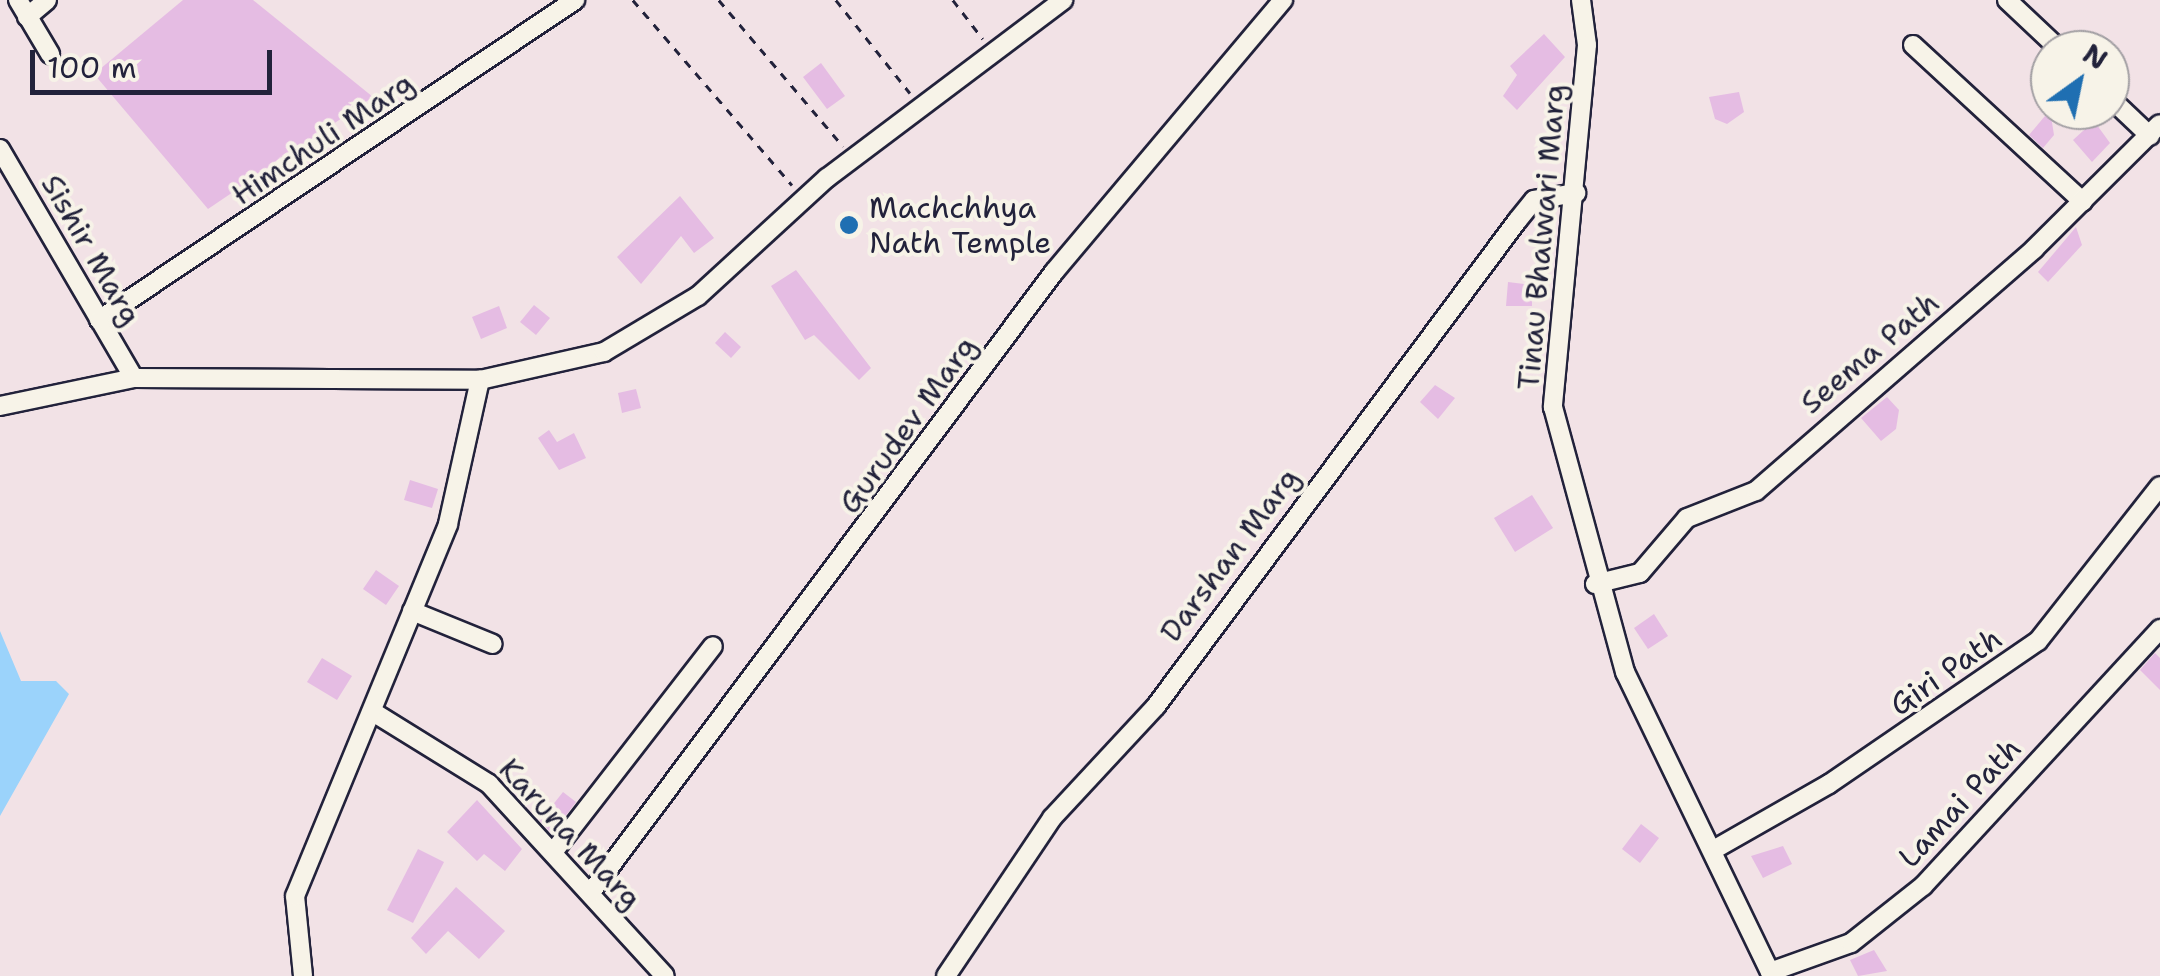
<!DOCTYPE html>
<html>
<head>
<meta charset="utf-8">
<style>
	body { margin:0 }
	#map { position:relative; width:2160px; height:976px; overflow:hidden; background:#f2e2e6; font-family:"Shantell Sans",sans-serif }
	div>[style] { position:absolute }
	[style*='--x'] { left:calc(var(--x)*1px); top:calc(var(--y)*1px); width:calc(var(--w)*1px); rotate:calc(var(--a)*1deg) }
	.water>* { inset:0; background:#9bd3fb }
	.building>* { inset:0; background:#e5bce3 }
	.path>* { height:2.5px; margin-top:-1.25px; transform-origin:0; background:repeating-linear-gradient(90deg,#22223b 0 8px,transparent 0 16px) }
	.roads { filter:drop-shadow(2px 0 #22223b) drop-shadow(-2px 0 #22223b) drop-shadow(0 2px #22223b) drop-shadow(0 -2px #22223b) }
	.minor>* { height:18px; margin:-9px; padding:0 9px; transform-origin:9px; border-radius:9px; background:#f7f3e8 }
	.dots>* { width:28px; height:28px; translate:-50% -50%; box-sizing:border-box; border:5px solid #f7f3e8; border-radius:50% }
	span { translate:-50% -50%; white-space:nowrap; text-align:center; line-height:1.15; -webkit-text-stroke:8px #f7f3e8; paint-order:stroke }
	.street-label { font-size:30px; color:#22223b }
	.poi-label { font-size:30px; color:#22223b }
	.left { translate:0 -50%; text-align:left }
	.north { position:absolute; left:2030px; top:30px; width:100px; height:100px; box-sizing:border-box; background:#f7f3e8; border:2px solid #a29fa3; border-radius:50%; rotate:33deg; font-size:28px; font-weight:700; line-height:40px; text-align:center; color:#22223b }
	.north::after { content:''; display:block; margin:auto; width:35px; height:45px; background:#1f6fb2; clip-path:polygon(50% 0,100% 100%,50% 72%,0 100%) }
	.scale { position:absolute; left:30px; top:50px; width:242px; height:45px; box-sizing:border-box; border:5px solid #22223b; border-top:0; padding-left:12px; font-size:30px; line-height:35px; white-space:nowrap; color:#22223b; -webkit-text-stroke:8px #f7f3e8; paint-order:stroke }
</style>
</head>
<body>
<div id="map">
	<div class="water">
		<div style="clip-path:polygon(0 631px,21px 681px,56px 681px,69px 694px,0 816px)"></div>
	</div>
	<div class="building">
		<div style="clip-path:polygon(183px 0,253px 0,373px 97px,208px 209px,94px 74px)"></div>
		<div style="clip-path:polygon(1544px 34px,1565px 57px,1517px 110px,1503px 96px,1517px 75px,1510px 66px)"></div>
		<div style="clip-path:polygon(821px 63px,845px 96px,827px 109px,803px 77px)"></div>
		<div style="clip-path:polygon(1739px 92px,1744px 112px,1727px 124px,1715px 119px,1709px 97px)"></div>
		<div style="clip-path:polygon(2050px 110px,2054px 135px,2043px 148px,2029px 135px)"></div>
		<div style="clip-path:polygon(2094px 121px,2110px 143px,2092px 162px,2073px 140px)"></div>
		<div style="clip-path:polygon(680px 196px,714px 238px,694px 253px,681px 236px,641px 284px,617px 257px)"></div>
		<div style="clip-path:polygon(2076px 227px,2082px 245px,2048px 282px,2038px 272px)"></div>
		<div style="clip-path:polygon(796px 270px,871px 368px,859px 380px,814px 335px,805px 340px,771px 286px)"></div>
		<div style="clip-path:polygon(1508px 282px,1532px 285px,1532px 306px,1506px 306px)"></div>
		<div style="clip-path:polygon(534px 305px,550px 318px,536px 335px,520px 322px)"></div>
		<div style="clip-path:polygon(499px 306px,507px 328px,481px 339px,472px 317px)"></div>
		<div style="clip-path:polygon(725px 332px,741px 347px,731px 358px,715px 343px)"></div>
		<div style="clip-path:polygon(1435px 385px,1455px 398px,1438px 419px,1420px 402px)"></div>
		<div style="clip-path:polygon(636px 389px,641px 408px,622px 413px,618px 393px)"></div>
		<div style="clip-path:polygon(1887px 397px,1899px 410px,1896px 429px,1881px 441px,1861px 418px)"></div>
		<div style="clip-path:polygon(549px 430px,557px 442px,574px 433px,586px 458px,559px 470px,538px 438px)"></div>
		<div style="clip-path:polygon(410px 480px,438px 489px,432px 508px,404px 500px)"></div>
		<div style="clip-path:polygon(1532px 495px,1553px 528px,1515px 552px,1494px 518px)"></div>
		<div style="clip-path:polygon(376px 570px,399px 586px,386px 605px,363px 589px)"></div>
		<div style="clip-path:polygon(1654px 614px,1668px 636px,1648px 649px,1634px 628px)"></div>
		<div style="clip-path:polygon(2155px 653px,2160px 658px,2160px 690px,2140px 670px)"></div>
		<div style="clip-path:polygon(322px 658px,352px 676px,337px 700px,307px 682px)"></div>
		<div style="clip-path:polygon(563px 792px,576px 802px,552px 834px,540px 821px)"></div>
		<div style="clip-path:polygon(477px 800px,522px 849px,505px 871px,484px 854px,477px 861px,447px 832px)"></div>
		<div style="clip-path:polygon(1641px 824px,1659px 838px,1640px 863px,1622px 849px)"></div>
		<div style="clip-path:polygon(1783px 846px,1792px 864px,1763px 878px,1751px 856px)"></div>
		<div style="clip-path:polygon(418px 849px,444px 862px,413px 923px,387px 910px)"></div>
		<div style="clip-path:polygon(456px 887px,505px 931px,479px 959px,448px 931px,426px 954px,411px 938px)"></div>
		<div style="clip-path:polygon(1874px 950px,1887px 971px,1858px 976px,1850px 960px)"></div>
	</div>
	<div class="path">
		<div style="--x:633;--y:0;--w:244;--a:49.3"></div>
		<div style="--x:719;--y:0;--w:192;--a:49.7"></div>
		<div style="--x:836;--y:0;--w:119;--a:51.5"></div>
		<div style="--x:953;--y:0;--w:49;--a:52.4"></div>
	</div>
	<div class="roads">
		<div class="minor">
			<div style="--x:18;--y:0;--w:63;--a:59.3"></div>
			<div style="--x:1581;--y:0;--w:45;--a:82.4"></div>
			<div style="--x:1587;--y:45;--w:364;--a:95.4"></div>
			<div style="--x:1553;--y:407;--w:275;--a:74.8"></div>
			<div style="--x:1625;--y:672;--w:338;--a:64.2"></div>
			<div style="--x:2007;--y:0;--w:73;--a:43.3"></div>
			<div style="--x:27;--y:17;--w:26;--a:-40"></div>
			<div style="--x:1913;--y:45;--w:231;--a:42.7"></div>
			<div style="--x:2110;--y:98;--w:55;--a:43.5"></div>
			<div style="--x:0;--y:149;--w:265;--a:59.7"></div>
			<div style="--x:99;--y:320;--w:574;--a:-33.91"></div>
			<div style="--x:0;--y:406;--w:137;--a:-11.8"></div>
			<div style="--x:134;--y:378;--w:346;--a:0.3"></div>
			<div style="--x:480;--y:380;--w:127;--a:-12.7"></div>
			<div style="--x:604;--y:352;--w:109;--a:-30.8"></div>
			<div style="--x:698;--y:296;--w:175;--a:-42.5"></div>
			<div style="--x:827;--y:178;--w:296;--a:-37"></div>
			<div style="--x:1595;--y:584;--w:46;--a:-13.7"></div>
			<div style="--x:1640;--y:573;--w:72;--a:-49.5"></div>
			<div style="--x:1687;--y:518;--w:74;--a:-21.4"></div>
			<div style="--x:1756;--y:491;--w:369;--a:-41"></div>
			<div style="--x:2034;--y:249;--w:177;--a:-44.8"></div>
			<div style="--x:412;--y:611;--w:87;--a:22.2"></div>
			<div style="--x:373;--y:712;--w:137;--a:31.8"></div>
			<div style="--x:489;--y:784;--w:260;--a:47.5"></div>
			<div style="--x:1715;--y:849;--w:131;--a:-29.7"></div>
			<div style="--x:1829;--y:784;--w:253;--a:-34.4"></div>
			<div style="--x:2038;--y:641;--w:197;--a:-51.8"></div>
			<div style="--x:554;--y:851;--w:259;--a:-52.2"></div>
			<div style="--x:591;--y:892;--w:774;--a:-53.25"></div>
			<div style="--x:1054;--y:272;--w:356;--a:-49.9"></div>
			<div style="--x:1770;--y:972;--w:86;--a:-19.7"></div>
			<div style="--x:1851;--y:943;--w:92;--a:-38.4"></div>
			<div style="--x:1923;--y:886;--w:350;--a:-47.3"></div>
			<div style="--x:303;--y:976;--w:80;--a:-95.7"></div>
			<div style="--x:295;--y:896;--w:402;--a:-67.6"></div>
			<div style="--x:448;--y:524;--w:148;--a:-77.5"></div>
			<div style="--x:946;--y:976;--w:190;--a:-56.1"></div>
			<div style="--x:1052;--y:818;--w:153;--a:-47.1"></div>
			<div style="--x:1156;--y:706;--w:605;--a:-53.34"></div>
			<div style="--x:1517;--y:221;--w:27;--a:-51"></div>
			<div style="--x:1534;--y:200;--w:43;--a:-9.5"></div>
		</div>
	</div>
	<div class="dots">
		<div style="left:849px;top:225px;background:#1f6fb2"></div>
	</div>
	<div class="street-label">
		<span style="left:323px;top:139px;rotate:-34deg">Himchuli Marg</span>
		<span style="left:1542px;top:237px;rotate:-85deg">Tinau Bhalwari Marg</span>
		<span style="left:91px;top:250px;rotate:60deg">Sishir Marg</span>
		<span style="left:1870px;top:353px;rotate:-40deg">Seema Path</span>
		<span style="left:908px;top:425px;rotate:-54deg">Gurudev Marg</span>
		<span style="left:1230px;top:555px;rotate:-53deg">Darshan Marg</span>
		<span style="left:1946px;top:672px;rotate:-35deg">Giri Path</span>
		<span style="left:1960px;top:803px;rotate:-47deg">Lamai Path</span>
		<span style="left:570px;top:834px;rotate:47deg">Karuna Marg</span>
	</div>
	<div class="poi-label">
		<span class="left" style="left:869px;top:225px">Machchhya<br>Nath Temple</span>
	</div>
	<div class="north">N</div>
	<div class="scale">100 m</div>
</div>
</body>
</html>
